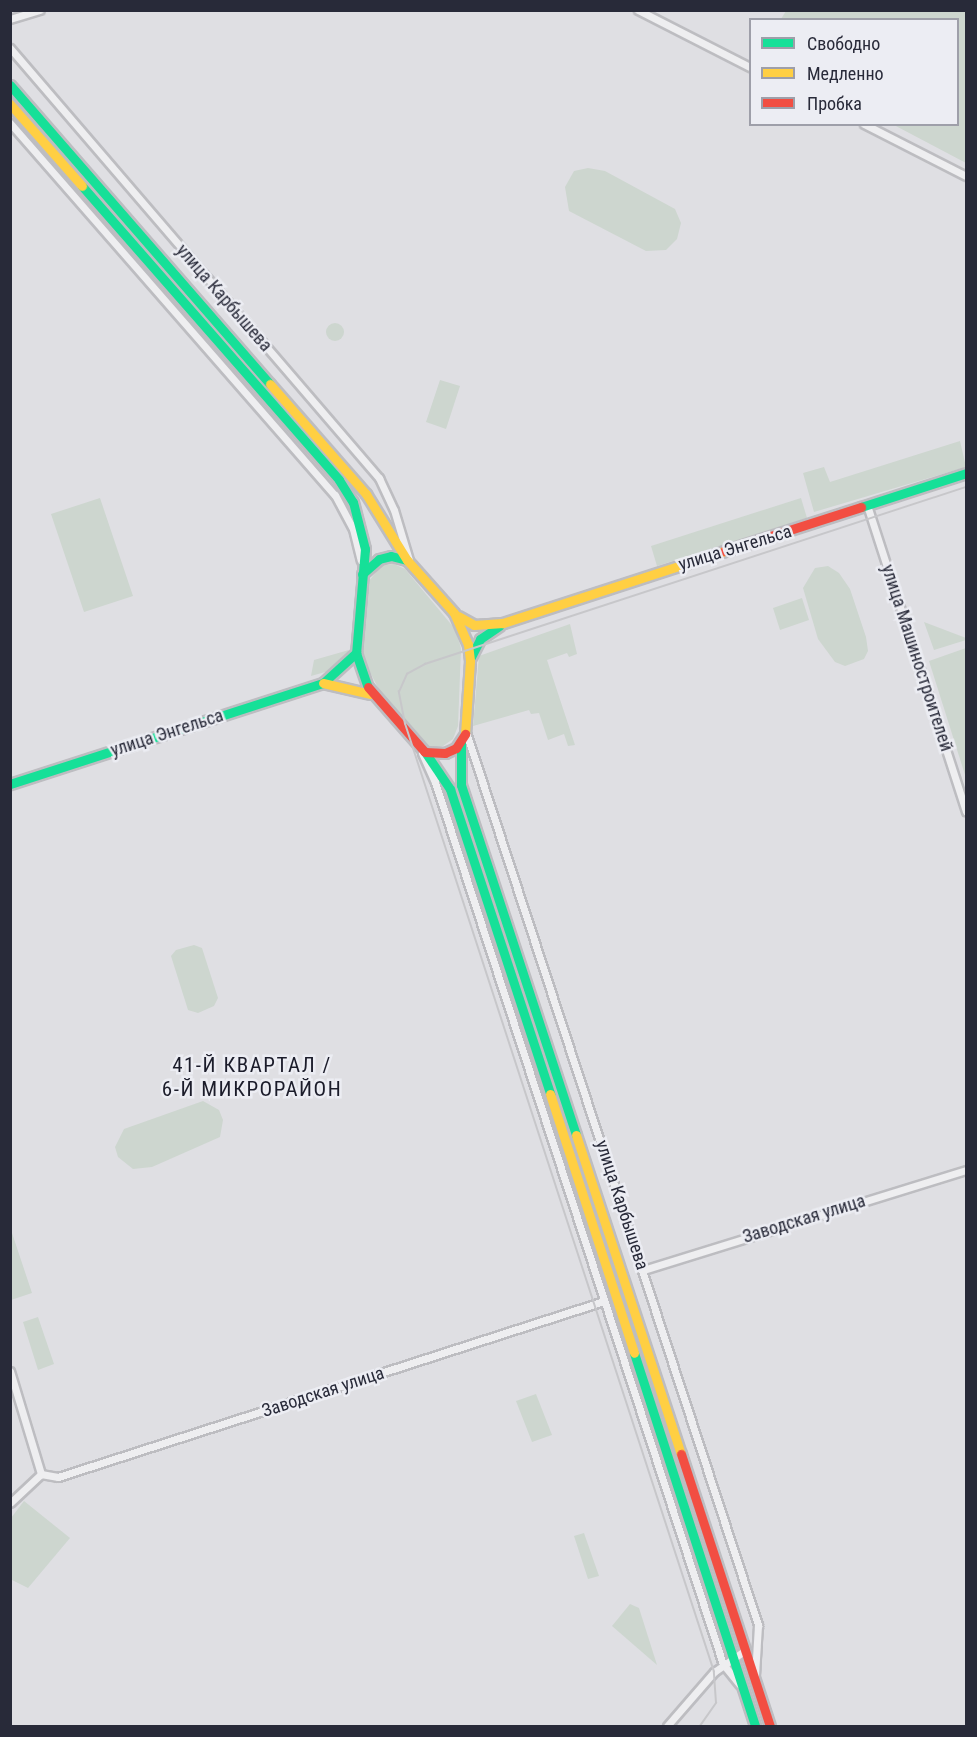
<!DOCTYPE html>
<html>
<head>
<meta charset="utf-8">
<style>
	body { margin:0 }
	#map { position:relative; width:977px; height:1737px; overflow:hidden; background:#dfdfe3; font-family:"Roboto Condensed",sans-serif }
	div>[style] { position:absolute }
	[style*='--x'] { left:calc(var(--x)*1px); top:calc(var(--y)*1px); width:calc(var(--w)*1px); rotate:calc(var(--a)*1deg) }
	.green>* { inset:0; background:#cdd6cf }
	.round { border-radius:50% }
	.roads { filter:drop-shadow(2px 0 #bdbdc1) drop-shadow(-2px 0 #bdbdc1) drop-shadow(0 2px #bdbdc1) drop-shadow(0 -2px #bdbdc1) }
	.street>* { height:7px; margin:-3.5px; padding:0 3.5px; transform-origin:3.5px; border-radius:3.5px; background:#eeeef0 }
	.fast>* { height:9px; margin:-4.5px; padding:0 4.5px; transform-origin:4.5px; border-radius:4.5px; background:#16e098 }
	.slow>* { height:9px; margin:-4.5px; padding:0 4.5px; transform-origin:4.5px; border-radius:4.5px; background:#ffcf43 }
	.jam>* { height:9px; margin:-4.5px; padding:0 4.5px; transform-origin:4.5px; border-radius:4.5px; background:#f24e42 }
	.tram>* { height:1.5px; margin:-0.75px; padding:0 0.75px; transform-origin:0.75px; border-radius:0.75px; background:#c7c7ca }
	span { translate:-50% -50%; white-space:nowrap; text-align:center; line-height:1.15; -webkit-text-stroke:5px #ecedf3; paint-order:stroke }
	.street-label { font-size:18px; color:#282a39 }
	.quarter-label { font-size:21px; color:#1b1c2a; letter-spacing:1.5px }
	.frame { position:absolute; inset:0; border:12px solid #282a39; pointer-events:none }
	.legend { position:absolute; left:749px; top:18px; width:210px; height:108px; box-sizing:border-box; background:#ecedf3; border:2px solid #9e9fa9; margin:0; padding:8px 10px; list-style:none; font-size:18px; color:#282a39 }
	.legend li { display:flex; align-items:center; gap:12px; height:30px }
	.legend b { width:30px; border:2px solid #9e9fa9 }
</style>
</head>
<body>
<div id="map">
	<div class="green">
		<div style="clip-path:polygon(786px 11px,966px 11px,966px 163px,894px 125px,958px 124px,958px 20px,781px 19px)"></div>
		<div style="clip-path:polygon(588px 168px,605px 171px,675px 209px,681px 223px,677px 239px,666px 250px,646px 251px,569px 211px,565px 187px,574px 171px)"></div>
		<div class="round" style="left:326px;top:323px;width:18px;height:18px"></div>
		<div style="clip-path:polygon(440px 380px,460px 386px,446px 429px,426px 422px)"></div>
		<div style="clip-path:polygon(960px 441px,966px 467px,814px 512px,803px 473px,824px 467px,830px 482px)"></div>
		<div style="clip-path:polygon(100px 498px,133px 596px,84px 612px,51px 514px)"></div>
		<div style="clip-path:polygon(801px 498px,807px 518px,657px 566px,651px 546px)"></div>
		<div style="clip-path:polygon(394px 564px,405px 569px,455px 629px,461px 648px,458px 726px,453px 739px,443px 746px,429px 747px,416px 738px,385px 702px,363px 658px,368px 582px,382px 565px)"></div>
		<div style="clip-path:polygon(828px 566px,839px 573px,850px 589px,866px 637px,868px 651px,864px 659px,845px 666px,835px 662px,818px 639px,803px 588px,815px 568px)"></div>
		<div style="clip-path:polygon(802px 598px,809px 620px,780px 630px,773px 608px)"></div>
		<div style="clip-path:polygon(924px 622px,966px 638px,966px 640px,934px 650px)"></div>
		<div style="clip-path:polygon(570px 624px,577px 654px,569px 657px,567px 653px,547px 660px,575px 745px,568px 746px,564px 734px,548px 740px,539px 713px,531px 714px,529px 710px,473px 726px,479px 656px)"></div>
		<div style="clip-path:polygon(966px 648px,966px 778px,929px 661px)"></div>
		<div style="clip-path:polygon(349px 650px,336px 669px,311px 676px,314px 660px)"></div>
		<div style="clip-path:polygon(194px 945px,202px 948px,218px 998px,214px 1006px,198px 1013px,188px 1010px,171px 956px,176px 950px)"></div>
		<div style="clip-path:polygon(203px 1101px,219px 1110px,223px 1120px,220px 1137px,152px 1167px,133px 1169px,118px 1157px,115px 1147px,124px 1129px)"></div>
		<div style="clip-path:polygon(10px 1227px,32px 1293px,11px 1300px,10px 1300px)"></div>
		<div style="clip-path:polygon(38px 1317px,54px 1364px,38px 1370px,23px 1322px)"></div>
		<div style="clip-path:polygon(536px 1394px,552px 1435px,532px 1442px,516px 1401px)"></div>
		<div style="clip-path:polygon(24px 1501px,70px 1538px,28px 1588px,10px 1579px,11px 1518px)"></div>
		<div style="clip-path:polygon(584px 1533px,599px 1576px,588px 1579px,574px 1536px)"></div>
		<div style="clip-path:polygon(630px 1604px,639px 1608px,657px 1665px,612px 1626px)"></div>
	</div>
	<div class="roads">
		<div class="street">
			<div style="--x:638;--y:10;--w:126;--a:27"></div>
			<div style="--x:10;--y:19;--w:31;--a:-17"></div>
			<div style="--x:10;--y:48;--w:567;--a:49.37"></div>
			<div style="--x:379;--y:478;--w:35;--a:65"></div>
			<div style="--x:394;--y:510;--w:52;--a:73.3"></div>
			<div style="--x:10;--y:123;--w:494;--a:48.9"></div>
			<div style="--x:335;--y:495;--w:38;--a:62"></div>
			<div style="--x:353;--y:529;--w:32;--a:76"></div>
			<div style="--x:864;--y:124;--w:114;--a:27"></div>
			<div style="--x:867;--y:505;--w:322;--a:72.1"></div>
			<div style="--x:466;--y:732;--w:940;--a:71.89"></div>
			<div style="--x:758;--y:1625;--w:50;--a:93.4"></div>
			<div style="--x:422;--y:753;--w:32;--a:66"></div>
			<div style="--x:435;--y:782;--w:928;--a:71.92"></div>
			<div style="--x:723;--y:1664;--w:26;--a:51"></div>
			<div style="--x:643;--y:1270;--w:338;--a:-17.2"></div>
			<div style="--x:10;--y:1371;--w:108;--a:73.2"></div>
			<div style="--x:41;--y:1474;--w:42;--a:136.9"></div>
			<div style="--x:41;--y:1474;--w:17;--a:10"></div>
			<div style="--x:58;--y:1477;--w:574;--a:-17.87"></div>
			<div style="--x:667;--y:1726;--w:72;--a:-49"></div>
			<div style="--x:714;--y:1672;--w:37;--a:-35"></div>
		</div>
		<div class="fast">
			<div style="--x:10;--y:85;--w:396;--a:49"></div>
			<div style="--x:82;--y:186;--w:390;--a:48.8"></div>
			<div style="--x:339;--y:480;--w:26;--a:58"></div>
			<div style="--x:353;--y:502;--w:49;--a:75.7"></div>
			<div style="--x:365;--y:549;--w:104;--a:94.9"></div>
			<div style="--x:356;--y:653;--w:36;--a:71"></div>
			<div style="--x:861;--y:507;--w:110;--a:-17.9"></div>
			<div style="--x:362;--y:574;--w:23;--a:-41"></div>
			<div style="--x:379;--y:559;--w:12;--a:-14"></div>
			<div style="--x:391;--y:556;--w:16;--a:14"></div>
			<div style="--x:471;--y:657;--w:20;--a:-63"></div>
			<div style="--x:480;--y:639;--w:23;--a:-34"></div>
			<div style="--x:461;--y:742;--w:43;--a:90"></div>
			<div style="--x:461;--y:785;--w:368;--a:71.8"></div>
			<div style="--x:425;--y:752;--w:45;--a:56"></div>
			<div style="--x:450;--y:789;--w:321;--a:71.8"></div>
			<div style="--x:10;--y:784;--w:329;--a:-17.9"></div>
			<div style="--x:323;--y:683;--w:45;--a:-42.3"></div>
			<div style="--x:634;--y:1353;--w:392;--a:72"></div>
		</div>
		<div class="slow">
			<div style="--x:10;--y:104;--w:109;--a:48.7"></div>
			<div style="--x:270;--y:384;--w:146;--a:48.9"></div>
			<div style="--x:366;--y:494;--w:78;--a:58.2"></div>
			<div style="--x:407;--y:560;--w:71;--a:48.4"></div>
			<div style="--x:454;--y:613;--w:34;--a:66"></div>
			<div style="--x:468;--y:644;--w:17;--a:83"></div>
			<div style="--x:470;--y:661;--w:73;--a:93.9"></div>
			<div style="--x:458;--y:616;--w:18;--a:29"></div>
			<div style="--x:474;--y:625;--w:29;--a:-4"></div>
			<div style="--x:503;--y:623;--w:232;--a:-18"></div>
			<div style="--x:323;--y:683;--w:48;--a:13.2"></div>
			<div style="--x:550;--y:1094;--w:272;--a:72"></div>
			<div style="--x:576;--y:1135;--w:336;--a:71.8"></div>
		</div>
		<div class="jam">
			<div style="--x:724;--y:551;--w:144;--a:-17.8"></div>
			<div style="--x:368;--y:687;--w:86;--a:48.8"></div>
			<div style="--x:425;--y:752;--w:20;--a:3"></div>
			<div style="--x:445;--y:753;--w:12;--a:-24"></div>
			<div style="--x:456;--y:748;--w:17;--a:-57"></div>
			<div style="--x:681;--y:1454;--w:286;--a:71.9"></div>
		</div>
	</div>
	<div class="tram">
		<div style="--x:700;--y:1726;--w:28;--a:-55"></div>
		<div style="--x:716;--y:1703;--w:31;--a:-94"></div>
		<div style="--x:714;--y:1672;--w:997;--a:-108.05"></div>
		<div style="--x:405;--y:724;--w:33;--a:-101"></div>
		<div style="--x:399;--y:692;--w:20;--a:-66"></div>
		<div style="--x:407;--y:674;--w:21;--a:-29"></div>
		<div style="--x:425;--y:664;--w:569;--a:-18.12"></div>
	</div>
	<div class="street-label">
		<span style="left:224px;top:298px;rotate:49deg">улица Карбышева</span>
		<span style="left:735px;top:548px;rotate:-17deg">улица Энгельса</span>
		<span style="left:917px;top:658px;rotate:72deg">улица Машиностроителей</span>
		<span style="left:167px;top:733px;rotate:-18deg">улица Энгельса</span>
		<span style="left:622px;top:1205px;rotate:72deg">улица Карбышева</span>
		<span style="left:804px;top:1219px;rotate:-17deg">Заводская улица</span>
		<span style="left:323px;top:1392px;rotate:-18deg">Заводская улица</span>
	</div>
	<div class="quarter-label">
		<span style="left:252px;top:1077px">41-Й КВАРТАЛ /<br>6-Й МИКРОРАЙОН</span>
	</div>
	<div class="frame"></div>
	<ul class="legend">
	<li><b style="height:8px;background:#16e098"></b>Свободно</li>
	<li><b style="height:8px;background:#ffcf43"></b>Медленно</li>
	<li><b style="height:8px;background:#f24e42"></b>Пробка</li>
	</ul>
</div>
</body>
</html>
